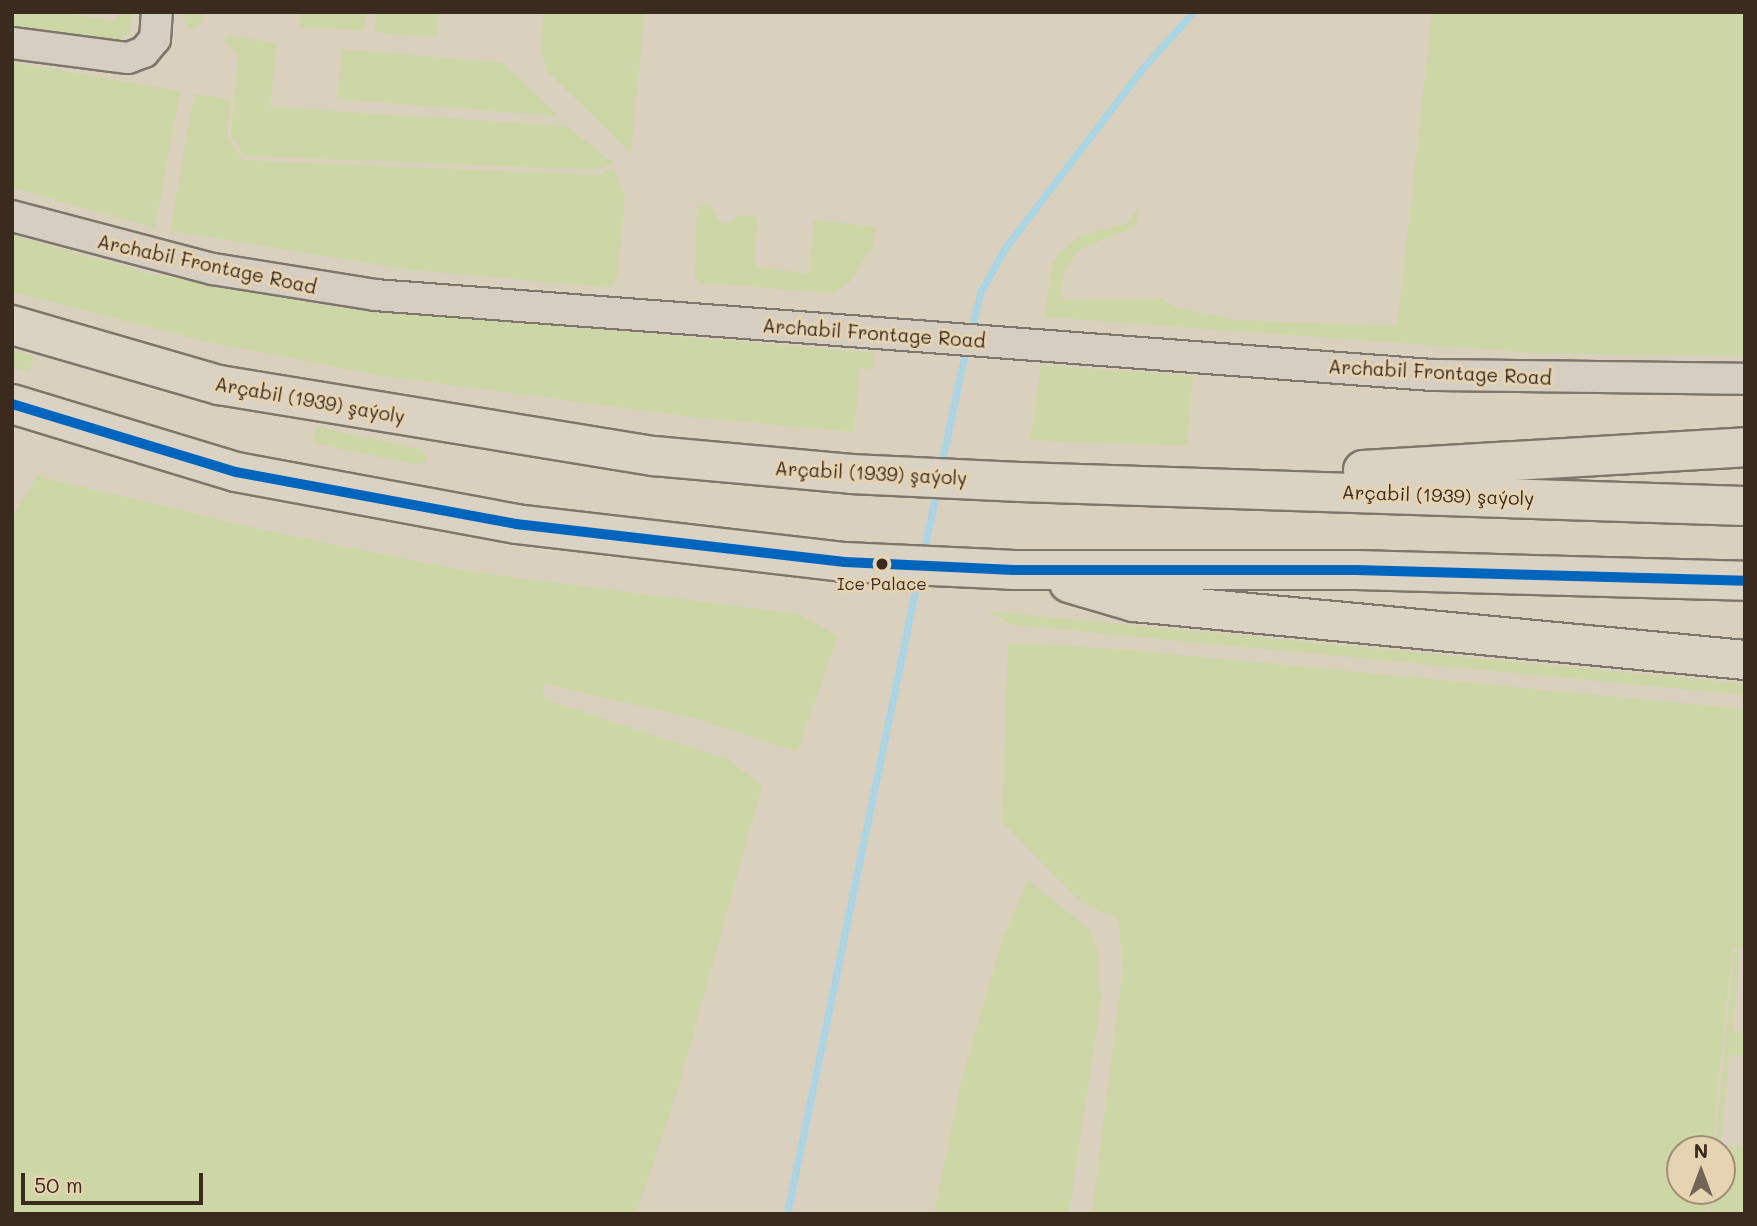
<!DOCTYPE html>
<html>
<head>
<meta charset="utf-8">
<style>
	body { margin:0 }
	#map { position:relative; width:1757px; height:1226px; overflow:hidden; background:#d9d0bd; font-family:Mali,sans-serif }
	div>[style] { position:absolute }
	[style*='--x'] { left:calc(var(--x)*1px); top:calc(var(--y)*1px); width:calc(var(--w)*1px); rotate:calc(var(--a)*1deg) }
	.green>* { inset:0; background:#cdd7a6 }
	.stream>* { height:7px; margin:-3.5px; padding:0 3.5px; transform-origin:3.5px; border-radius:3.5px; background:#a9d5e5 }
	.roads { filter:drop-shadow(2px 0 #7d766a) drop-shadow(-2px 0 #7d766a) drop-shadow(0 2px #7d766a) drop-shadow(0 -2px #7d766a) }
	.minor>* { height:30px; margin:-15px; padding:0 15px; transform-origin:15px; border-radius:15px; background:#d5cec1 }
	.major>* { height:38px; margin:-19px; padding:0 19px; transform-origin:19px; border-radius:19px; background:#dad2c3 }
	.bus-1>* { height:10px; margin:-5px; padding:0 5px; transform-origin:5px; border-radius:5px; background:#0065bd }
	.dots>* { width:19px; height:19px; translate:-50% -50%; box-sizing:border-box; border:4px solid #e5d3b1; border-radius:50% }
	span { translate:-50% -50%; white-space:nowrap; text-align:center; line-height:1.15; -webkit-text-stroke:6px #e5d3b1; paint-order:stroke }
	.bus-label { font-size:17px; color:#3b2a1e }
	.street-label { font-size:19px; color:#3b2a1e }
	.frame { position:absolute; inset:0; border:14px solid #3b2a1e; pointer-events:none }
	.north { position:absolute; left:1666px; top:1135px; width:70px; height:70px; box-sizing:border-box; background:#e5d3b1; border:2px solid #a18f76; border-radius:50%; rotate:0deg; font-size:19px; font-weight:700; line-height:28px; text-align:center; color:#3b2a1e }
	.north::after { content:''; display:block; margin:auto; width:24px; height:32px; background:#726456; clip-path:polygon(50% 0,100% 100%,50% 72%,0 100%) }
	.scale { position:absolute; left:21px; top:1173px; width:182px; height:32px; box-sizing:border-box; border:4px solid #3b2a1e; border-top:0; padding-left:9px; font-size:21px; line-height:24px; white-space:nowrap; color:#3b2a1e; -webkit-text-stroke:5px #e5d3b1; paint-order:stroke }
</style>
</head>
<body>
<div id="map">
	<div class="green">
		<div style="clip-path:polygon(12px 12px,59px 12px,115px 21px,118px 12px,132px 12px,132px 19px,129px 33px,118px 42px,12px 32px)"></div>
		<div style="clip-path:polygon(181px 12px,203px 12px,204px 22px,189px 30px)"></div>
		<div style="clip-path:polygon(301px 12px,366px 12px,364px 31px,300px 27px)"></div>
		<div style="clip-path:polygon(376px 12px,439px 12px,437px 37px,375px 32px)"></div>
		<div style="clip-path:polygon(543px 12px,645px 12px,631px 151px,628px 140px,630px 152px,547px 71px,542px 52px)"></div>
		<div style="clip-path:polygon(1432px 12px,1745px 12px,1745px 356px,1536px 353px,1045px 317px,1052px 265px,1059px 253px,1080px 236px,1127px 223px,1139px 207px,1136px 226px,1079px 250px,1065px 270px,1060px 290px,1065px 300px,1163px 299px,1171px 306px,1237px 320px,1397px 326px)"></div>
		<div style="clip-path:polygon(230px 35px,277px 44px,270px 107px,567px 126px,613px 163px,595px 170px,245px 156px,231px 135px,238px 55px,223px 39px)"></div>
		<div style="clip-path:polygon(342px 49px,503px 63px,558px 116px,337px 99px)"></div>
		<div style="clip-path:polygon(12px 62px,180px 91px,155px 228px,12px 188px)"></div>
		<div style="clip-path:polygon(194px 94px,230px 99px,227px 137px,243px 160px,597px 175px,614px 168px,625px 196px,618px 274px,612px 287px,602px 287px,413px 270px,170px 231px)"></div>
		<div style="clip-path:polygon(711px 204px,720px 223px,731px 223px,737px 215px,757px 217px,755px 267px,809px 274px,814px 220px,877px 227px,873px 245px,849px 283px,831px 293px,701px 283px,695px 279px,697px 207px)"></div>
		<div style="clip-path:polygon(12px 235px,152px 274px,334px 307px,874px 353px,874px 369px,860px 369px,854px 432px,692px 417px,383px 376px,207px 342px,12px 292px)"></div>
		<div style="clip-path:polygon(12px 350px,34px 356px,29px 372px,12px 367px)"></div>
		<div style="clip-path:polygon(1041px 365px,1193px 376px,1187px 446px,1030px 440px)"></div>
		<div style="clip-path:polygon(317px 427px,422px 449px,427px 461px,418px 465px,313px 443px)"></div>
		<div style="clip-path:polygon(37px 476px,269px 531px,473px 572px,798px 614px,838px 636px,797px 752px,696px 719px,545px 684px,542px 698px,728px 759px,762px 786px,680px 1082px,636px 1214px,12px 1214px,12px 518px)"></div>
		<div style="clip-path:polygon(986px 611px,1745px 684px,1745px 695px,1013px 625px)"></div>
		<div style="clip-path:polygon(1013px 643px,1117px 649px,1745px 709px,1745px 949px,1732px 949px,1712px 1149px,1680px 1149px,1680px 1191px,1708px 1191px,1706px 1214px,1092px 1214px,1123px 968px,1118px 918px,1083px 904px,1002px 822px,1008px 644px)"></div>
		<div style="clip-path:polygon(1028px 880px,1089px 929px,1099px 953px,1101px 1001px,1069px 1214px,934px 1214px,961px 1082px,1003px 937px)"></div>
		<div style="clip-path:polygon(1734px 951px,1740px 951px,1733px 1032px,1745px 1033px,1745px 1056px,1729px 1055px,1721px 1145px,1745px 1147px,1745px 1214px,1709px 1214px,1711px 1191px,1722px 1191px,1722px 1149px,1715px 1149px)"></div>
	</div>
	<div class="stream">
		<div style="--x:970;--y:332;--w:42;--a:-75"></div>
		<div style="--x:981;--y:291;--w:49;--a:-60.8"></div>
		<div style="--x:1005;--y:248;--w:225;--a:-52.6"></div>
		<div style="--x:1142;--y:69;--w:76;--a:-48.2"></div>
		<div style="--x:941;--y:466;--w:122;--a:-78.1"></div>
		<div style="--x:923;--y:555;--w:68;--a:-78.2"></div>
		<div style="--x:787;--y:1214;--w:650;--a:-78.38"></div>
	</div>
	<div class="roads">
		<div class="minor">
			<div style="--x:12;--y:43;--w:117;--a:7.4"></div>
			<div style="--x:128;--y:58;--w:17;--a:-21"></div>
			<div style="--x:144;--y:52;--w:17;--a:-50"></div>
			<div style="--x:155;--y:39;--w:27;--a:-86"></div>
			<div style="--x:12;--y:216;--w:208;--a:14.8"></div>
			<div style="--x:213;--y:269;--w:164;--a:9.1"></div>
			<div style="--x:375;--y:295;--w:1060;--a:4.33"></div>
			<div style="--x:1432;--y:375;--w:313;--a:0.7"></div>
		</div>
		<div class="major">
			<div style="--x:12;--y:325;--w:216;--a:16.2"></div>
			<div style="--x:219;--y:385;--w:441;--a:9.3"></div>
			<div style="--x:654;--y:456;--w:198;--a:5.2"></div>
			<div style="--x:851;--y:474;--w:169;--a:2.7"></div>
			<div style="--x:1020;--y:482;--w:725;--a:1.9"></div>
			<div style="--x:12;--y:404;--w:234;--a:16.9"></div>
			<div style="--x:236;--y:472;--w:285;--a:10.5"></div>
			<div style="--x:516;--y:524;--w:331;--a:6.6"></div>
			<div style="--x:845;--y:562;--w:169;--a:2.7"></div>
			<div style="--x:1014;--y:570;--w:342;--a:0"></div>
			<div style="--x:1356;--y:570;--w:389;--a:1.6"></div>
			<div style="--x:1363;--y:470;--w:383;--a:-3.4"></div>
			<div style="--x:1069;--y:583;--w:68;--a:16.3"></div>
			<div style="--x:1134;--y:602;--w:614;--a:5.42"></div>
		</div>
	</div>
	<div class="bus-1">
		<div style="--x:12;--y:404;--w:234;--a:16.9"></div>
		<div style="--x:236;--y:472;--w:285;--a:10.5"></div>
		<div style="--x:516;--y:524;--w:331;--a:6.6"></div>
		<div style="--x:845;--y:562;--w:169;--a:2.7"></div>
		<div style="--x:1014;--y:570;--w:342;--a:0"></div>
		<div style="--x:1356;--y:570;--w:389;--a:1.6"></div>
	</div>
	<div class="dots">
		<div style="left:882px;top:564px;background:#3b2a1e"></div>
	</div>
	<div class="bus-label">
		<span style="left:882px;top:584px">Ice Palace</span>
	</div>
	<div class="street-label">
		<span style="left:207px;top:264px;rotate:12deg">Archabil Frontage Road</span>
		<span style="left:874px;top:333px;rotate:4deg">Archabil Frontage Road</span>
		<span style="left:1440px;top:372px;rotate:3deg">Archabil Frontage Road</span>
		<span style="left:310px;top:400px;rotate:10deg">Arçabil (1939) şaýoly</span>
		<span style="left:871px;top:473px;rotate:3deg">Arçabil (1939) şaýoly</span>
		<span style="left:1438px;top:495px;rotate:2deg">Arçabil (1939) şaýoly</span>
	</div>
	<div class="frame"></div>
	<div class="north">N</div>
	<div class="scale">50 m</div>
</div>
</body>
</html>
